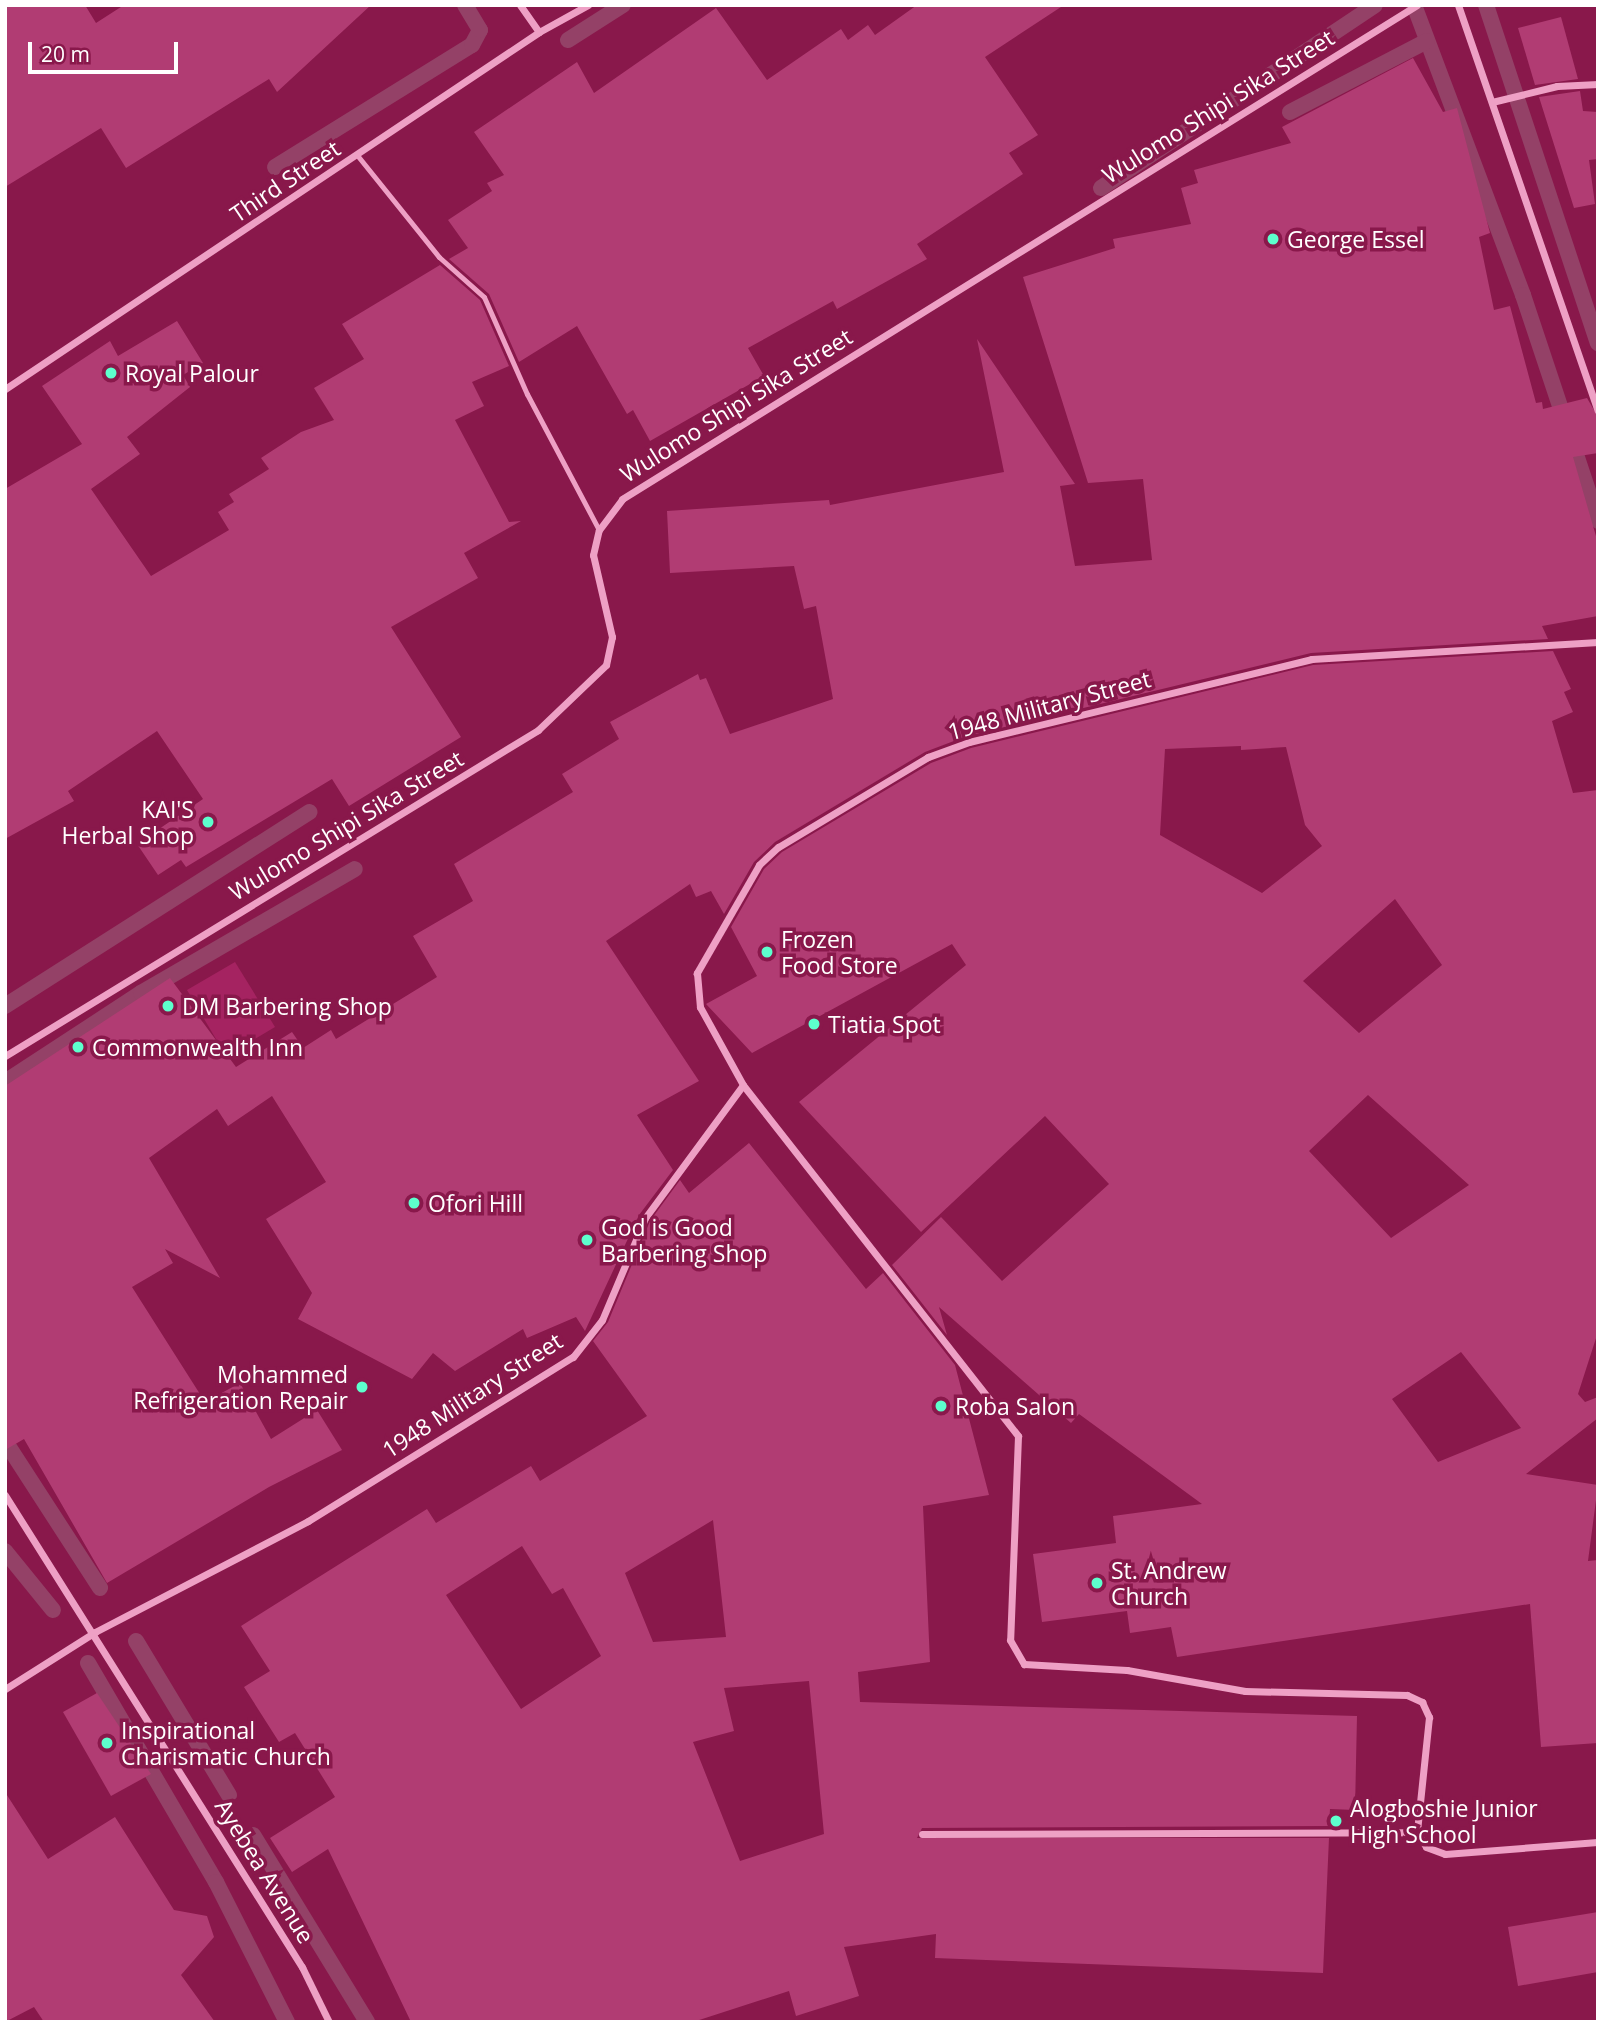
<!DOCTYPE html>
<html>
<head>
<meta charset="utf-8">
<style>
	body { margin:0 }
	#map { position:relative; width:1603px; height:2027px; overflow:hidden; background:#89184b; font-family:"Open Sans",sans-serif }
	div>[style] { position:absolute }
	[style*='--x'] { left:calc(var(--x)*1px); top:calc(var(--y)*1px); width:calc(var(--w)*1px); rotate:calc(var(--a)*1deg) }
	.green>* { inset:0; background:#a52361 }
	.stream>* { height:16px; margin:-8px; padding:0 8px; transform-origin:8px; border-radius:8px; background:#944167 }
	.building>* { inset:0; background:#b13c73 }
	.lane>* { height:5px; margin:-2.5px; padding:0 2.5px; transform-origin:2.5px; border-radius:2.5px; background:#eea0c5 }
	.street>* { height:7px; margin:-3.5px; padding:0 3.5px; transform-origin:3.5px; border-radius:3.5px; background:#eea0c5 }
	.dots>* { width:19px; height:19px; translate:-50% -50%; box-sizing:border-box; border:4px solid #89184b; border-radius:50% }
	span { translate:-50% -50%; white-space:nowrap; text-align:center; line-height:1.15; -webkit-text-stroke:7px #89184b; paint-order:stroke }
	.street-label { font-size:23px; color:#fff }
	.poi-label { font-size:23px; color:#fff }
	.left { translate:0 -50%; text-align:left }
	.right { translate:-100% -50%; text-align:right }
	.frame { position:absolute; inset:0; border:7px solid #fff; pointer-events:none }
	.scale { position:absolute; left:28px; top:42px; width:150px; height:32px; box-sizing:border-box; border:4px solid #fff; border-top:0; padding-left:9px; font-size:21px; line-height:24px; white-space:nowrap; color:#fff; -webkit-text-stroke:5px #89184b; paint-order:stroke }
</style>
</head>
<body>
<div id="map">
	<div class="green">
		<div style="clip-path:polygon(235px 962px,275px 1027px,226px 1056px,187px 990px)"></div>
	</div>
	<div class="stream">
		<div style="--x:1414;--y:5;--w:310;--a:69.4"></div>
		<div style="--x:1523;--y:295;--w:238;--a:71.6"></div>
		<div style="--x:1486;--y:5;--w:356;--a:71.7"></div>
		<div style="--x:568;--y:40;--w:65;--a:-32.5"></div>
		<div style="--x:1290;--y:112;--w:154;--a:-27.4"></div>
		<div style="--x:275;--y:167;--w:232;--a:-31.8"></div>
		<div style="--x:472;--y:45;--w:17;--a:-62"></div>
		<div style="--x:480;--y:30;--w:29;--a:-121"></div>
		<div style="--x:1101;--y:188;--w:329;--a:-33.7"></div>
		<div style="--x:5;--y:1006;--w:361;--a:-32.5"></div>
		<div style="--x:5;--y:1082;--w:163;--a:-33.2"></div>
		<div style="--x:141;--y:993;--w:247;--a:-30.1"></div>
		<div style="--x:5;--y:1441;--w:175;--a:57.1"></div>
		<div style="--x:5;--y:1551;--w:76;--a:50.9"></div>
		<div style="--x:136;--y:1641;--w:180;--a:58.9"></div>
		<div style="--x:88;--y:1663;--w:254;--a:59.7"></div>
		<div style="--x:216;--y:1882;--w:157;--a:63.1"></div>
		<div style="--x:253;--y:1835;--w:219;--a:58.6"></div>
	</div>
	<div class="building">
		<div style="clip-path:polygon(5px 5px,85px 5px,96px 23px,124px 5px,371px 5px,277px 92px,269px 79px,126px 168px,101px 128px,5px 187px)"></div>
		<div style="clip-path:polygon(917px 5px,1064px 5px,985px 57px,1038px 135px,1009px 153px,1023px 174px,917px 244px,927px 259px,837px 309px,833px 301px,748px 348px,764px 376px,650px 441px,633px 410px,627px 414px,577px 326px,519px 362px,489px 294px,449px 259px,468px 248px,448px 220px,492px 191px,487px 183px,504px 175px,474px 132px,577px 62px,594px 93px,716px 8px,767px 80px,841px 29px,848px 40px,868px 25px,875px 35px)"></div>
		<div style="clip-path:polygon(1561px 17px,1578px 79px,1535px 85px,1518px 28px)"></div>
		<div style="clip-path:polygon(1413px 58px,1443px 112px,1457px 108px,1490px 233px,1479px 237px,1494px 310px,1510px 306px,1536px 403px,1542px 402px,1543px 409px,1587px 398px,1598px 417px,1598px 453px,1573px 457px,1598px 543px,1598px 616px,1542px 626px,1548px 639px,1311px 653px,967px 736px,925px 752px,775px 842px,754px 862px,724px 914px,711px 891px,696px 897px,690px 884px,606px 941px,699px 1081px,637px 1115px,673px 1170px,639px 1215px,585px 1331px,576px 1317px,527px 1338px,523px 1329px,455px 1371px,433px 1353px,412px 1379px,298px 1319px,312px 1293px,266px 1219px,326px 1182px,272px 1096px,228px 1126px,217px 1109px,149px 1158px,220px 1278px,165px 1249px,173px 1263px,132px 1287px,205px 1402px,240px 1383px,271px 1439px,317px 1410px,342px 1450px,269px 1487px,107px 1583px,24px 1439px,5px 1450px,5px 1086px,170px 978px,236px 1067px,292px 1032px,303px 1048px,331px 1030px,336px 1039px,437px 977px,413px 936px,473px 901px,454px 864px,573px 792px,562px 774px,619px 739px,610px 722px,698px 674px,700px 680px,706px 678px,730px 734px,833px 699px,816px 606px,804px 609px,794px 566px,670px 573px,667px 511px,829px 500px,830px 505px,1004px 472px,977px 339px,1075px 484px,1060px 486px,1075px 566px,1152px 560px,1143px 479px,1088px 483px,1023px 277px,1115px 248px,1113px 239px,1191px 224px,1181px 188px,1198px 183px,1194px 170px,1291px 143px,1282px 127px)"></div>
		<div style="clip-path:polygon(1580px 91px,1583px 111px,1598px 112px,1598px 159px,1589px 160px,1595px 204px,1574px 208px,1539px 97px)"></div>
		<div style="clip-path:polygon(440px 265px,480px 300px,509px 366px,472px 382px,484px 406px,455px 420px,509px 522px,521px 521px,464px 553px,478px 578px,391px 627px,461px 737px,349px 806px,332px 779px,186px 867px,181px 860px,158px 875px,137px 844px,203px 799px,157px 731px,68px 791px,74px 801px,5px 839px,5px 489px,82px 444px,42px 386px,110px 341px,118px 356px,177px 321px,203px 363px,183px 375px,190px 387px,127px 437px,140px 454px,91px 489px,151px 576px,229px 530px,218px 512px,234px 502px,229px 494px,269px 469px,261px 458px,301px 432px,334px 420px,314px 388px,364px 359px,342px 324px)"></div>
		<div style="clip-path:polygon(evenodd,1553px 651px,1571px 689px,1564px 692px,1573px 712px,1552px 721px,1573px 793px,1598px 790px,1598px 1332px,1578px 1394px,1585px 1402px,1598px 1397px,1598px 1418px,1526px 1474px,1598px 1485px,1588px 1561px,1598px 1560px,1598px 1743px,1541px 1747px,1530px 1604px,1177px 1657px,1171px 1627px,1130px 1633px,1127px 1611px,1042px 1622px,1033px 1554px,1116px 1543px,1113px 1516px,1202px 1504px,1079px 1414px,1071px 1423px,939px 1307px,947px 1335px,892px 1265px,941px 1217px,1002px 1281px,1109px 1184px,1045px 1116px,921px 1232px,799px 1102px,966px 965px,952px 944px,752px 1053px,706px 1004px,757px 976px,731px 927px,764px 869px,782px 852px,931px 763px,971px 748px,1313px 665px,1553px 651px,1241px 746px,1241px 750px,1286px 747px,1305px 825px,1322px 846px,1262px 893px,1160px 835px,1165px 749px,1241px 746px,1553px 651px,1395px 899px,1442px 965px,1359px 1033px,1303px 981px,1395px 899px,1553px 651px,1368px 1095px,1469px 1185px,1391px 1238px,1309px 1151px,1368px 1095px,1553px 651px,1461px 1352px,1521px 1428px,1438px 1462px,1392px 1399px,1461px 1352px)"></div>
		<div style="clip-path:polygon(evenodd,749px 1143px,866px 1289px,883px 1273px,955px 1365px,989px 1495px,923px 1506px,930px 1662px,858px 1672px,860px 1702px,1357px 1716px,1355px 1810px,1330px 1809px,1329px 1826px,922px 1828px,917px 1838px,1329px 1838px,1323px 1973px,935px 1958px,936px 1934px,844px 1947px,859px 1996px,796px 2016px,789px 1991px,693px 2022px,411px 2022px,328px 1849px,292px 1872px,270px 1838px,335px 1797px,295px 1733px,279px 1742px,244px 1687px,270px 1671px,241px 1626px,427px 1509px,436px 1523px,531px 1466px,540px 1481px,647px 1416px,593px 1341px,608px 1322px,650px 1221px,680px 1180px,689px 1193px,749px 1143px,713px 1520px,726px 1637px,653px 1642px,625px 1573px,713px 1520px,749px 1143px,522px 1546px,552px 1594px,563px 1588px,601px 1656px,521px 1709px,446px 1595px,522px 1546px,749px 1143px,809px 1681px,824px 1834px,740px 1861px,693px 1742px,734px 1731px,724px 1688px,809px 1681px)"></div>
		<div style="clip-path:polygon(97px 1693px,151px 1774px,111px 1796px,63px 1712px)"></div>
		<div style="clip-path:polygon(5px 1792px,48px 1859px,115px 1817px,174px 1910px,207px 1916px,214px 1937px,181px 1975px,215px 2022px,44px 2022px,34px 2007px,5px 2022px)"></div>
		<div style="clip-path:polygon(1598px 1912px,1598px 1972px,1518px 1986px,1508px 1927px)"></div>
	</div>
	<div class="lane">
		<div style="--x:357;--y:155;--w:131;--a:51.2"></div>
		<div style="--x:439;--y:257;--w:60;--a:41.6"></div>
		<div style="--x:484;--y:297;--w:106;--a:66.1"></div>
		<div style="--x:527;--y:394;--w:154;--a:62.1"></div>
	</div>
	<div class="street">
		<div style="--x:520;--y:5;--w:33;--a:55"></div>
		<div style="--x:1458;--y:5;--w:429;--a:71"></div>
		<div style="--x:1492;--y:102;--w:67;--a:-13.8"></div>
		<div style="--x:1557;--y:86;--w:41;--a:-2.8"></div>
		<div style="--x:5;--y:389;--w:642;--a:-33.76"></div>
		<div style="--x:539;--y:32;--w:56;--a:-28.9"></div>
		<div style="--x:1598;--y:642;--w:287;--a:176.6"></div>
		<div style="--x:1312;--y:659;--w:353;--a:166.4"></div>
		<div style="--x:969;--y:742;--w:44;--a:159.9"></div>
		<div style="--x:928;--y:757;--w:175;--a:149"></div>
		<div style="--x:778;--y:847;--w:26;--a:137"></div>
		<div style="--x:759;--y:865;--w:125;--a:119.9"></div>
		<div style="--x:697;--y:973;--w:34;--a:85"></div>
		<div style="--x:700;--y:1007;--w:89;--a:61.1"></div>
		<div style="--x:743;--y:1085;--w:446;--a:51.9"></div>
		<div style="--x:1018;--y:1436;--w:204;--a:92.2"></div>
		<div style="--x:1010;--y:1640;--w:28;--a:60"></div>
		<div style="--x:1024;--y:1664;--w:103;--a:3.3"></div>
		<div style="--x:1127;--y:1670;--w:120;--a:10.1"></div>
		<div style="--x:1245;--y:1691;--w:162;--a:1.4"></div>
		<div style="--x:1407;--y:1695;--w:17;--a:25"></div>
		<div style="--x:1422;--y:1702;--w:17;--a:65"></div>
		<div style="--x:1429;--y:1717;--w:116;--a:96"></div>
		<div style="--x:1417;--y:1832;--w:17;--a:59"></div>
		<div style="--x:1426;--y:1847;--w:20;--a:20"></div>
		<div style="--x:1445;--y:1854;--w:153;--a:-4.5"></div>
		<div style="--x:5;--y:1056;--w:625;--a:-31.45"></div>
		<div style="--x:538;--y:730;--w:94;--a:-43.7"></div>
		<div style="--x:606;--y:665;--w:29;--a:-78"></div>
		<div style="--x:612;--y:637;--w:84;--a:-103"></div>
		<div style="--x:593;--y:555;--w:26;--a:-77"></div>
		<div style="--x:599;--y:530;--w:39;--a:-53"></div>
		<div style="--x:622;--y:499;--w:936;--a:-31.86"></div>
		<div style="--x:5;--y:1495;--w:558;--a:57.82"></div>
		<div style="--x:302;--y:1967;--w:61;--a:63.9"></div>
		<div style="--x:5;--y:1689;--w:107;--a:-32.3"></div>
		<div style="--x:95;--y:1632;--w:240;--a:-27.5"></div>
		<div style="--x:308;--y:1521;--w:312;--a:-31.8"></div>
		<div style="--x:573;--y:1357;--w:47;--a:-51.9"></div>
		<div style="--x:602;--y:1320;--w:111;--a:-67.1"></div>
		<div style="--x:645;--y:1218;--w:165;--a:-53.6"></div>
		<div style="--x:922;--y:1834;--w:495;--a:-0.2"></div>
	</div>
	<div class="dots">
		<div style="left:1273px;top:239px;background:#5dffcd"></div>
		<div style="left:111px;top:373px;background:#5dffcd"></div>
		<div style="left:208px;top:822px;background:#5dffcd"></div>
		<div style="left:767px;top:952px;background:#5dffcd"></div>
		<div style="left:168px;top:1006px;background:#5dffcd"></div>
		<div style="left:814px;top:1024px;background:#5dffcd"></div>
		<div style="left:78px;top:1047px;background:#5dffcd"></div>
		<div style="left:414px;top:1203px;background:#5dffcd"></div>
		<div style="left:587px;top:1240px;background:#5dffcd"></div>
		<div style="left:362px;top:1387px;background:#5dffcd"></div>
		<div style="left:941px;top:1406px;background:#5dffcd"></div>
		<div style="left:1097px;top:1583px;background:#5dffcd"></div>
		<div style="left:107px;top:1743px;background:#5dffcd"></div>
		<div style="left:1336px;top:1821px;background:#5dffcd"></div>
	</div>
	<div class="street-label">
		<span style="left:1218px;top:106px;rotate:-32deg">Wulomo Shipi Sika Street</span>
		<span style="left:285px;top:181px;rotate:-34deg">Third Street</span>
		<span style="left:736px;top:405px;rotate:-32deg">Wulomo Shipi Sika Street</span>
		<span style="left:1049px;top:705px;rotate:-15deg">1948 Military Street</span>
		<span style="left:346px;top:825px;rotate:-31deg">Wulomo Shipi Sika Street</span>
		<span style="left:472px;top:1395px;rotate:-33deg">1948 Military Street</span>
		<span style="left:265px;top:1871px;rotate:58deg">Ayebea Avenue</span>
	</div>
	<div class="poi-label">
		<span class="left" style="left:1287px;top:239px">George Essel</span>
		<span class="left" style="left:125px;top:373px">Royal Palour</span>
		<span class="right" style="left:194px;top:822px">KAI'S<br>Herbal Shop</span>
		<span class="left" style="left:781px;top:952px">Frozen<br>Food Store</span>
		<span class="left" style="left:182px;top:1006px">DM Barbering Shop</span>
		<span class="left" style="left:828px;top:1024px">Tiatia Spot</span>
		<span class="left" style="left:92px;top:1047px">Commonwealth Inn</span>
		<span class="left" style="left:428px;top:1203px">Ofori Hill</span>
		<span class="left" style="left:601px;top:1240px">God is Good<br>Barbering Shop</span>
		<span class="right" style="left:348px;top:1387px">Mohammed<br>Refrigeration Repair</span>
		<span class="left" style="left:955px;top:1406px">Roba Salon</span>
		<span class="left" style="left:1111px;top:1583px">St. Andrew<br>Church</span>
		<span class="left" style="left:121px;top:1743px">Inspirational<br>Charismatic Church</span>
		<span class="left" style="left:1350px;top:1821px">Alogboshie Junior<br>High School</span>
	</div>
	<div class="frame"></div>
	<div class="scale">20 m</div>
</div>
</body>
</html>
